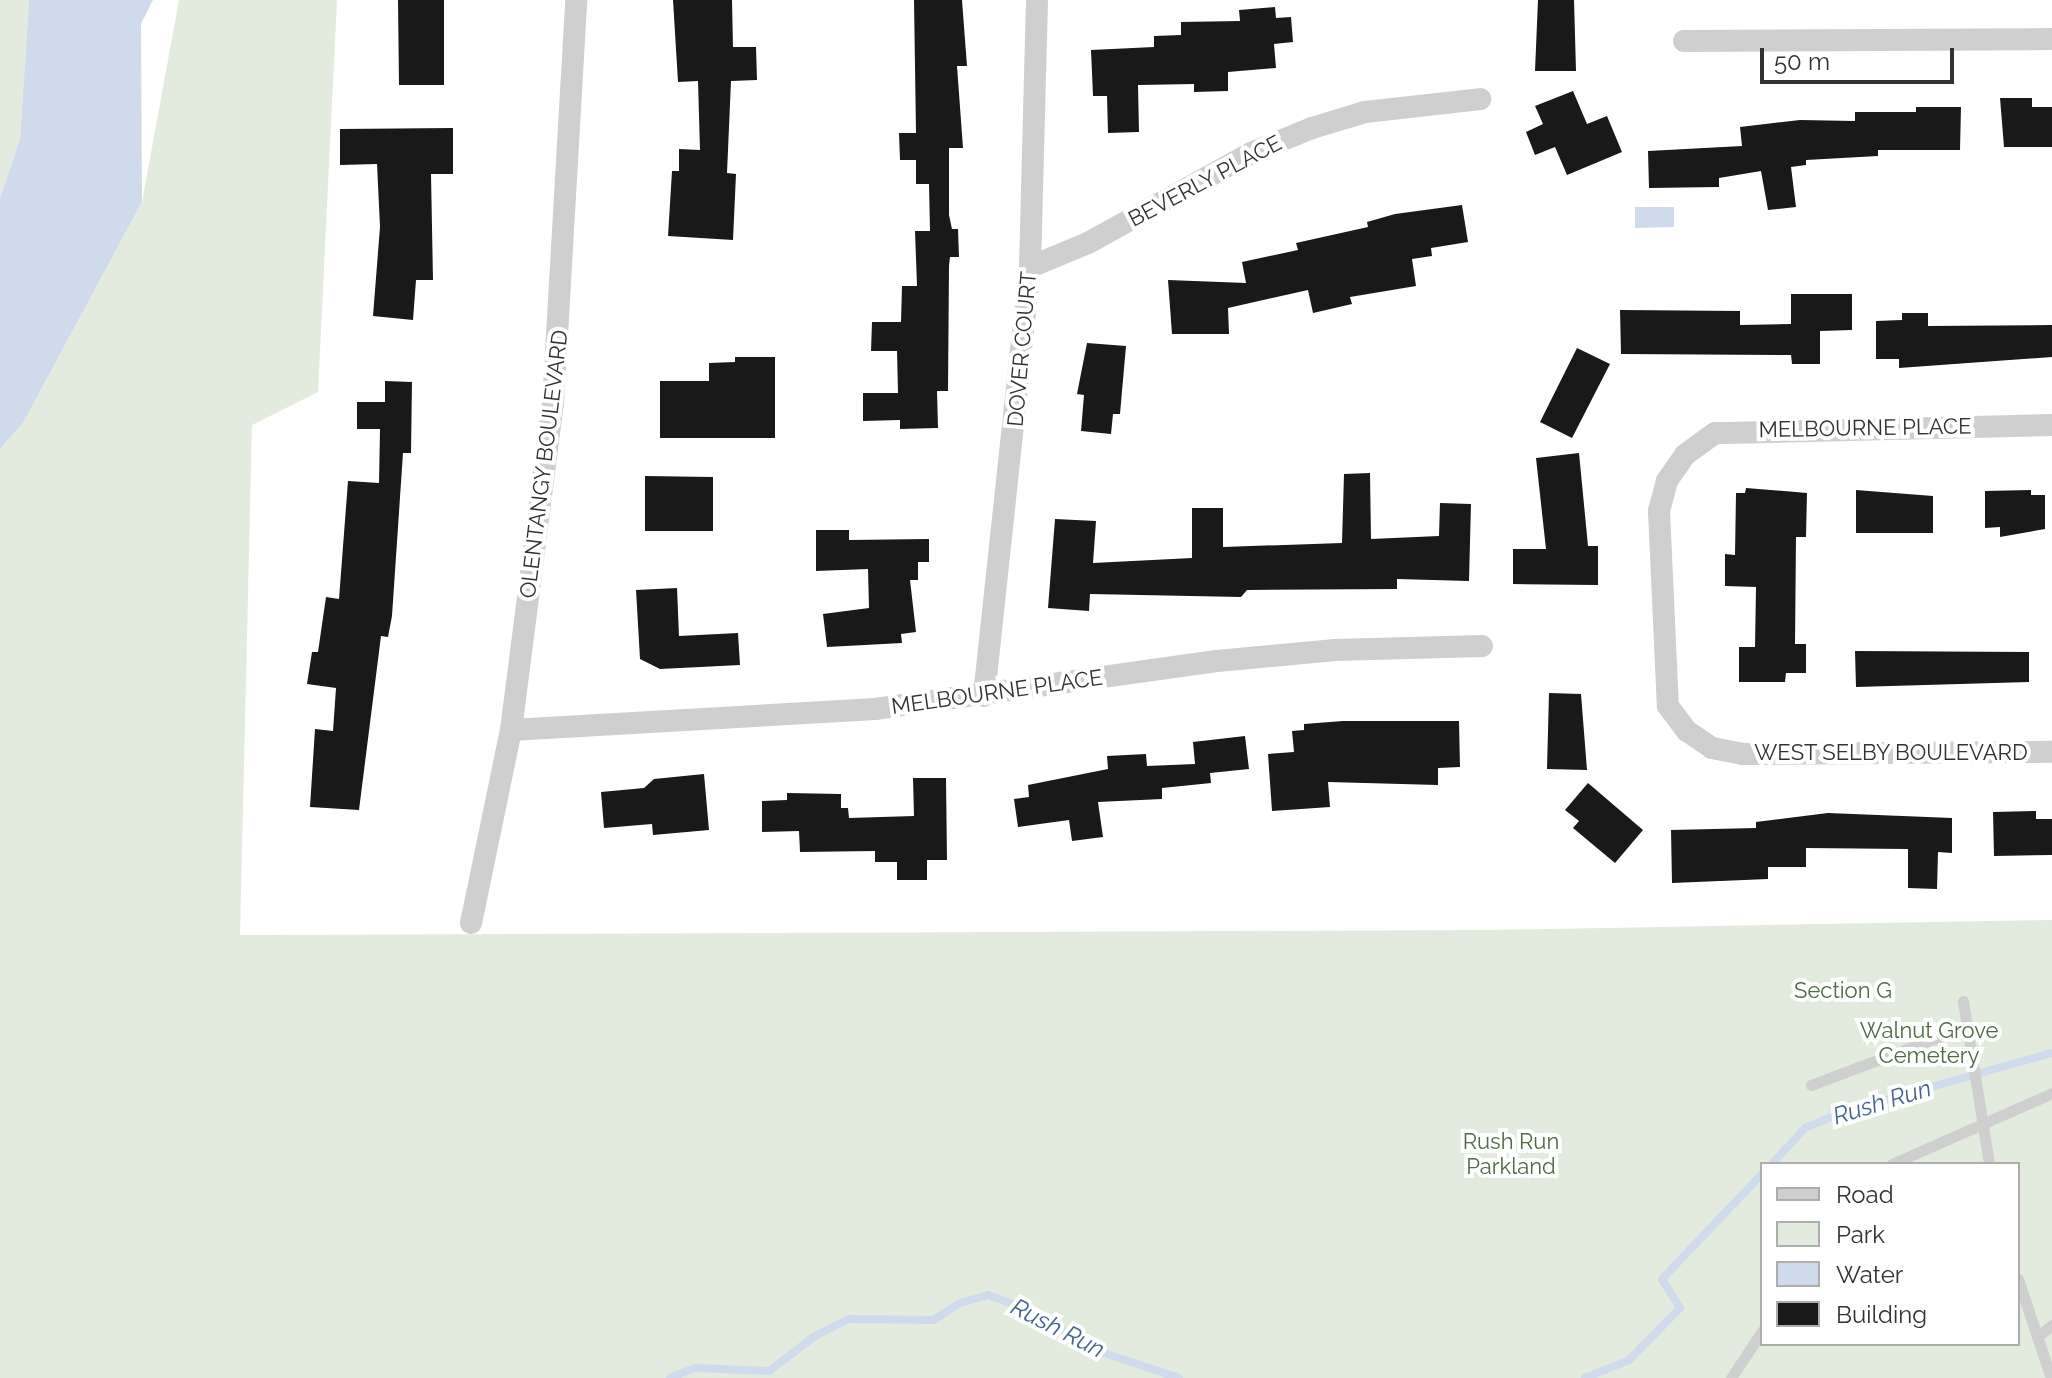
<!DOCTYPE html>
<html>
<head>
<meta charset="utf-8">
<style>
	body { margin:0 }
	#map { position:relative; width:2052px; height:1378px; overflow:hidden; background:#fff; font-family:Raleway,sans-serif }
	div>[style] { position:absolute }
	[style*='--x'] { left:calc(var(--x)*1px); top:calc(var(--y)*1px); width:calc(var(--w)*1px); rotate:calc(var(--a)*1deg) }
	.green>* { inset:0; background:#e3ebde }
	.water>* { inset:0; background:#cfdbec }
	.stream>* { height:8px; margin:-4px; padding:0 4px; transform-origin:4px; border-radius:4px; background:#cfdbec }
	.building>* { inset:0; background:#191919 }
	.service>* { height:11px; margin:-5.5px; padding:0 5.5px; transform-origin:5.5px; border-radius:5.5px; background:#cfcfcf }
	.minor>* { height:22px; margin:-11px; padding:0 11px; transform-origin:11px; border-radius:11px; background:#cfcfcf }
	span { translate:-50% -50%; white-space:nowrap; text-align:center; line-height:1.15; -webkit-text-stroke:8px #fff; paint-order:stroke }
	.street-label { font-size:22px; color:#323232 }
	.park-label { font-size:22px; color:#4d6c41 }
	.water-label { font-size:24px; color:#436491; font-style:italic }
	.legend { position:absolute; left:1760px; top:1162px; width:260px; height:184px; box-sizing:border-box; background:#fff; border:2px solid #adadad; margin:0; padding:10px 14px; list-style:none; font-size:24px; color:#323232 }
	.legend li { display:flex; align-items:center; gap:16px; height:40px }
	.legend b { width:40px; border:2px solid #adadad }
	.scale { position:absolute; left:1760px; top:48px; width:194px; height:36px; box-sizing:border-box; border:4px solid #323232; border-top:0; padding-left:10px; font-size:24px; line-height:28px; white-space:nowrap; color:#323232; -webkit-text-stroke:6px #fff; paint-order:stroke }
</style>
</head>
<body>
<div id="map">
	<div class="green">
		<div style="clip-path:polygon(0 0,29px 0,20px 139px,0 198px)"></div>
		<div style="clip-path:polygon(evenodd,179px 0,337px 0,318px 392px,252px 425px,240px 935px,1489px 930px,2052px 920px,2052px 1378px,0 1378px,0 449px,23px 423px,142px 202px,179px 0,1762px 1164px,2018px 1164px,2018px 1344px,1762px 1344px,1762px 1164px)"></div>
	</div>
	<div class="water">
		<div style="clip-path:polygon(29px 0,153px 0,141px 24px,142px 202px,23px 423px,0 449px,0 198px,20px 139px)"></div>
		<div style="clip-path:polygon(1635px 207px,1674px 207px,1674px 227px,1635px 228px)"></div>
	</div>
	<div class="stream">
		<div style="--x:1772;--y:1164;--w:49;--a:-47.5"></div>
		<div style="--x:1805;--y:1128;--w:41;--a:-22.8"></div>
		<div style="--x:1843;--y:1112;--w:217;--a:-15.8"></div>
		<div style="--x:670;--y:1378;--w:27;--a:-22"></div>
		<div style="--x:695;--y:1368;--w:74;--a:2.3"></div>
		<div style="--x:769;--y:1371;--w:58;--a:-37.3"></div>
		<div style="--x:815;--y:1336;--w:38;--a:-27"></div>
		<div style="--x:849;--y:1319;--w:84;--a:0.7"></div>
		<div style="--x:933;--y:1320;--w:32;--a:-32"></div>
		<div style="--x:960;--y:1303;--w:29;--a:-16"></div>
		<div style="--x:988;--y:1295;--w:41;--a:19.7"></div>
		<div style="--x:1027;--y:1309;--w:86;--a:30.2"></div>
		<div style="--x:1101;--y:1352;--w:82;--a:18.4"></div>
		<div style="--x:1585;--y:1378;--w:48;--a:-22.2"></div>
		<div style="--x:1629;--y:1360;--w:73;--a:-45.6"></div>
		<div style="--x:1680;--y:1308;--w:34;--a:-122"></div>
		<div style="--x:1662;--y:1279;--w:145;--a:-46.4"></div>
	</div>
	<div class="building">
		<div style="clip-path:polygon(398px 0,444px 0,444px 85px,399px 85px)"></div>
		<div style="clip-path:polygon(673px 0,732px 0,733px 47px,756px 47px,757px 80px,731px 81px,727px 173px,736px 174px,733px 240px,668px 236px,672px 171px,679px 171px,679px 149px,700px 150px,698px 81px,678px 82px)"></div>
		<div style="clip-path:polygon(914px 0,962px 0,967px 66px,957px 66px,963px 148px,949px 148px,949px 215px,952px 229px,958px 229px,959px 257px,950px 257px,949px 266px,948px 391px,937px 391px,938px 428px,900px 429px,900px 420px,863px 421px,863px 393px,898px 393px,897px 351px,871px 351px,872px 322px,901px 322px,902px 286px,917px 286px,915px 231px,930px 231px,929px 184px,916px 184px,916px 160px,900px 160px,899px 133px,916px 133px)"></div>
		<div style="clip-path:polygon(1538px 0,1574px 0,1576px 71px,1535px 71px)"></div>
		<div style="clip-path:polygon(1275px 7px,1276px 18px,1291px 17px,1293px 42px,1274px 44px,1276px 68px,1228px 72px,1228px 91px,1194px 92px,1194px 84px,1138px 85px,1139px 132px,1108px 133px,1107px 96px,1093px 96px,1091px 50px,1154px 47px,1154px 36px,1181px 35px,1181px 22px,1240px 21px,1239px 10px)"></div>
		<div style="clip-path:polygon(1573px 91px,1587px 124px,1607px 116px,1622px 152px,1567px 175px,1555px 147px,1535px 155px,1526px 132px,1543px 124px,1535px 106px)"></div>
		<div style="clip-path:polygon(2000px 98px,2032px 98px,2032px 107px,2052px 107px,2052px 147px,2004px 147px)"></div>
		<div style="clip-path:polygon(1916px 107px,1961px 107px,1960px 150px,1878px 150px,1878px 156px,1806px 160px,1806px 165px,1791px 167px,1796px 207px,1768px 210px,1761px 171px,1719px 178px,1719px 187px,1649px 188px,1648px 151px,1742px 146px,1740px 127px,1800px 120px,1855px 121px,1855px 112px,1916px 112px)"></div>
		<div style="clip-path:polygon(453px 128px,453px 174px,431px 174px,433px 280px,416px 280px,413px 320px,373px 316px,380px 227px,377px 164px,340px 165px,340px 129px)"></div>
		<div style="clip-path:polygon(1462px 205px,1468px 242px,1431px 248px,1432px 256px,1412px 259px,1416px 286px,1350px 297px,1352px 304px,1313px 313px,1308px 290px,1228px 308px,1229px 334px,1172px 334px,1168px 280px,1246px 283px,1242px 262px,1298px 250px,1296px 243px,1368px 227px,1367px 222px,1395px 214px)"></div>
		<div style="clip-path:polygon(1791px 294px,1852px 294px,1852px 330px,1820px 331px,1820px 364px,1792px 364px,1791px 355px,1621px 354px,1620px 310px,1740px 311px,1740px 325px,1791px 324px)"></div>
		<div style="clip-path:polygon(1902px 313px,1928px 313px,1928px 326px,2052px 325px,2052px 357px,1899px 368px,1899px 359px,1876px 359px,1876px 321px,1902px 320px)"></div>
		<div style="clip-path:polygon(1087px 343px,1126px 346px,1120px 414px,1113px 414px,1111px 434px,1081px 431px,1084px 395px,1077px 394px)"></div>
		<div style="clip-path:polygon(1577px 348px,1610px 364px,1572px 438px,1540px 422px)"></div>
		<div style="clip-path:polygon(735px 357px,775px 357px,775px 438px,660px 438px,660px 381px,709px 381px,709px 363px,735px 362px)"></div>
		<div style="clip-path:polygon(385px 381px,412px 382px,411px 453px,403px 453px,392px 616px,388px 637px,381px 636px,359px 810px,310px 807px,315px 729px,333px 731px,336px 688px,307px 684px,312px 652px,318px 652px,326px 597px,339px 599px,348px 481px,379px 483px,380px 429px,357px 429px,357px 402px,385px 402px)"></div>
		<div style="clip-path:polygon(1579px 453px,1588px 546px,1598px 546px,1598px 585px,1513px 584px,1513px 549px,1546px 549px,1536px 458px)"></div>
		<div style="clip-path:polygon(1370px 473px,1371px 539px,1439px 536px,1440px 503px,1471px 504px,1469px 581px,1397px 579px,1397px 589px,1247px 590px,1241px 597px,1090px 594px,1089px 611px,1048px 608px,1055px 519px,1096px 521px,1093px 563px,1192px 558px,1192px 508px,1223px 508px,1223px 547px,1342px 543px,1344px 474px)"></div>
		<div style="clip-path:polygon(645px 476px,713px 477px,713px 531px,645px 531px)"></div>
		<div style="clip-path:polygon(1746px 488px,1807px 493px,1806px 537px,1796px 537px,1795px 644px,1806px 644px,1806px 673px,1786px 673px,1785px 682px,1739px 682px,1739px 647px,1755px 647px,1756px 587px,1725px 586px,1725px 554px,1735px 555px,1736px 493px,1745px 493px)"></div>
		<div style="clip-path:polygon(1856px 490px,1933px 496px,1933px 533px,1856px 533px)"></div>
		<div style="clip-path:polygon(2031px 490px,2031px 495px,2045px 495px,2045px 529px,2000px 537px,2000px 527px,1985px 528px,1985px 491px)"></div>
		<div style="clip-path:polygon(816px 530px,849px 530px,849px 540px,929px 539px,929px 562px,918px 562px,918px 580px,910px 580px,916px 632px,901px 634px,902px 643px,827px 647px,823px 614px,869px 608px,868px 569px,816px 571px)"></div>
		<div style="clip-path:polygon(677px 588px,679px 636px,738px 633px,740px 665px,660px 669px,640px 659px,636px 590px)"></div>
		<div style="clip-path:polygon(1855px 651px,2029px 652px,2029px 682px,1856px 687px)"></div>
		<div style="clip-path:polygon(1549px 693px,1581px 694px,1587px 770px,1547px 769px)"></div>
		<div style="clip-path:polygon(1343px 721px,1459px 721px,1460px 767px,1438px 768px,1438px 785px,1328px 782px,1330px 807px,1272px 811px,1268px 754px,1294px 752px,1292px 731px,1304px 730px,1304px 724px)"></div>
		<div style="clip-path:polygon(1245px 736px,1249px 769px,1210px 773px,1211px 783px,1162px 788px,1162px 799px,1098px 802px,1103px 837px,1072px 841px,1069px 820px,1018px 827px,1014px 799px,1029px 797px,1028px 785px,1108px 769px,1107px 756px,1146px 754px,1147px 766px,1195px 764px,1193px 742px)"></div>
		<div style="clip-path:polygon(704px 774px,709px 830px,653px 835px,652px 824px,604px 828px,601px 792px,644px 788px,654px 779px)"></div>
		<div style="clip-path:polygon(913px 778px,946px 778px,947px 860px,927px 860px,927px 880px,897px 880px,897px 862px,875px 862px,875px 851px,800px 852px,799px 831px,762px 832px,762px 801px,787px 800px,787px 793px,841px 794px,841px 808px,848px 808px,849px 818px,914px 816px)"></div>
		<div style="clip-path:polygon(1588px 783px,1643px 830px,1615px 863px,1573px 828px,1579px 821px,1565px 810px)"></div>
		<div style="clip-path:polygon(2036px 811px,2036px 819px,2052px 819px,2052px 855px,1994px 856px,1993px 812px)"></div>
		<div style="clip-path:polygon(1828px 813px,1952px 818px,1952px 853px,1938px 852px,1937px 889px,1908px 888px,1908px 849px,1806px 848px,1806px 867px,1768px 867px,1768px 879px,1672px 883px,1671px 830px,1756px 828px,1756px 822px)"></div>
	</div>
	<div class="service">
		<div style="--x:1963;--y:1001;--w:165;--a:80.9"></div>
		<div style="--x:1811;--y:1085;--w:165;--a:-20.6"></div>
		<div style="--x:1892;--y:1164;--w:175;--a:-23.9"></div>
		<div style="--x:2018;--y:1279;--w:104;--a:71.6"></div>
		<div style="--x:2037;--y:1337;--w:19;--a:-39"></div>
		<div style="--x:1731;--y:1378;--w:56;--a:-56.6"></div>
	</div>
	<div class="minor">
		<div style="--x:1684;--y:41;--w:368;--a:-0.3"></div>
		<div style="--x:1030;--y:267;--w:63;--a:-22.5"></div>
		<div style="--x:1088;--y:243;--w:186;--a:-28.9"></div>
		<div style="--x:1251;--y:153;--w:66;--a:-22.3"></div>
		<div style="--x:1312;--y:128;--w:55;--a:-16.8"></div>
		<div style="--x:1365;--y:112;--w:116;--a:-6.4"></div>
		<div style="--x:2052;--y:425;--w:337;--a:178.6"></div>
		<div style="--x:1715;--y:433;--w:37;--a:144"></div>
		<div style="--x:1685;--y:455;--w:32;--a:125"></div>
		<div style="--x:1667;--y:481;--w:31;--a:105"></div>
		<div style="--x:1659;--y:511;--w:195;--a:87.4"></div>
		<div style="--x:1668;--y:706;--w:31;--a:53"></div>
		<div style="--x:1687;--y:731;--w:30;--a:34"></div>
		<div style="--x:1712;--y:748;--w:31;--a:11"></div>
		<div style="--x:1742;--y:754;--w:310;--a:-0.4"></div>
		<div style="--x:984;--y:696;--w:431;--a:-83.9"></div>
		<div style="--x:1030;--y:267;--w:267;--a:-88.5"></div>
		<div style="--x:511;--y:730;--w:365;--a:-3.3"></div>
		<div style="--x:875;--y:709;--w:345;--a:-8"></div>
		<div style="--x:1217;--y:661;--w:119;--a:-5.3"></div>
		<div style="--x:1335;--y:650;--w:147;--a:-1.6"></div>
		<div style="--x:471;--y:923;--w:197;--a:-78.3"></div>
		<div style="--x:511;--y:730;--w:329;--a:-82.7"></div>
		<div style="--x:553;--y:404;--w:405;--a:-86.7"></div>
	</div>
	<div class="street-label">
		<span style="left:1205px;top:181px;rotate:-28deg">BEVERLY PLACE</span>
		<span style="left:1022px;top:349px;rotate:-85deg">DOVER COURT</span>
		<span style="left:1865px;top:428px;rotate:-1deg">MELBOURNE PLACE</span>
		<span style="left:544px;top:464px;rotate:-83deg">OLENTANGY BOULEVARD</span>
		<span style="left:997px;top:692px;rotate:-8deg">MELBOURNE PLACE</span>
		<span style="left:1891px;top:753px">WEST SELBY BOULEVARD</span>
	</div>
	<div class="park-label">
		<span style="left:1843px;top:991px">Section G</span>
		<span style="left:1929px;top:1043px">Walnut Grove<br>Cemetery</span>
		<span style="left:1511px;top:1154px">Rush Run<br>Parkland</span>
	</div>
	<div class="water-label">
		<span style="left:1882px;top:1102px;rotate:-17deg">Rush Run</span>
		<span style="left:1058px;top:1328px;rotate:27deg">Rush Run</span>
	</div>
	<ul class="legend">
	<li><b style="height:10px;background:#cfcfcf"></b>Road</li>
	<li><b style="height:22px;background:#e3ebde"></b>Park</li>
	<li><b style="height:22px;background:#cfdbec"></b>Water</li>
	<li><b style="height:22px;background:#191919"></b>Building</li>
	</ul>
	<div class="scale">50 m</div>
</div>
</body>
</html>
